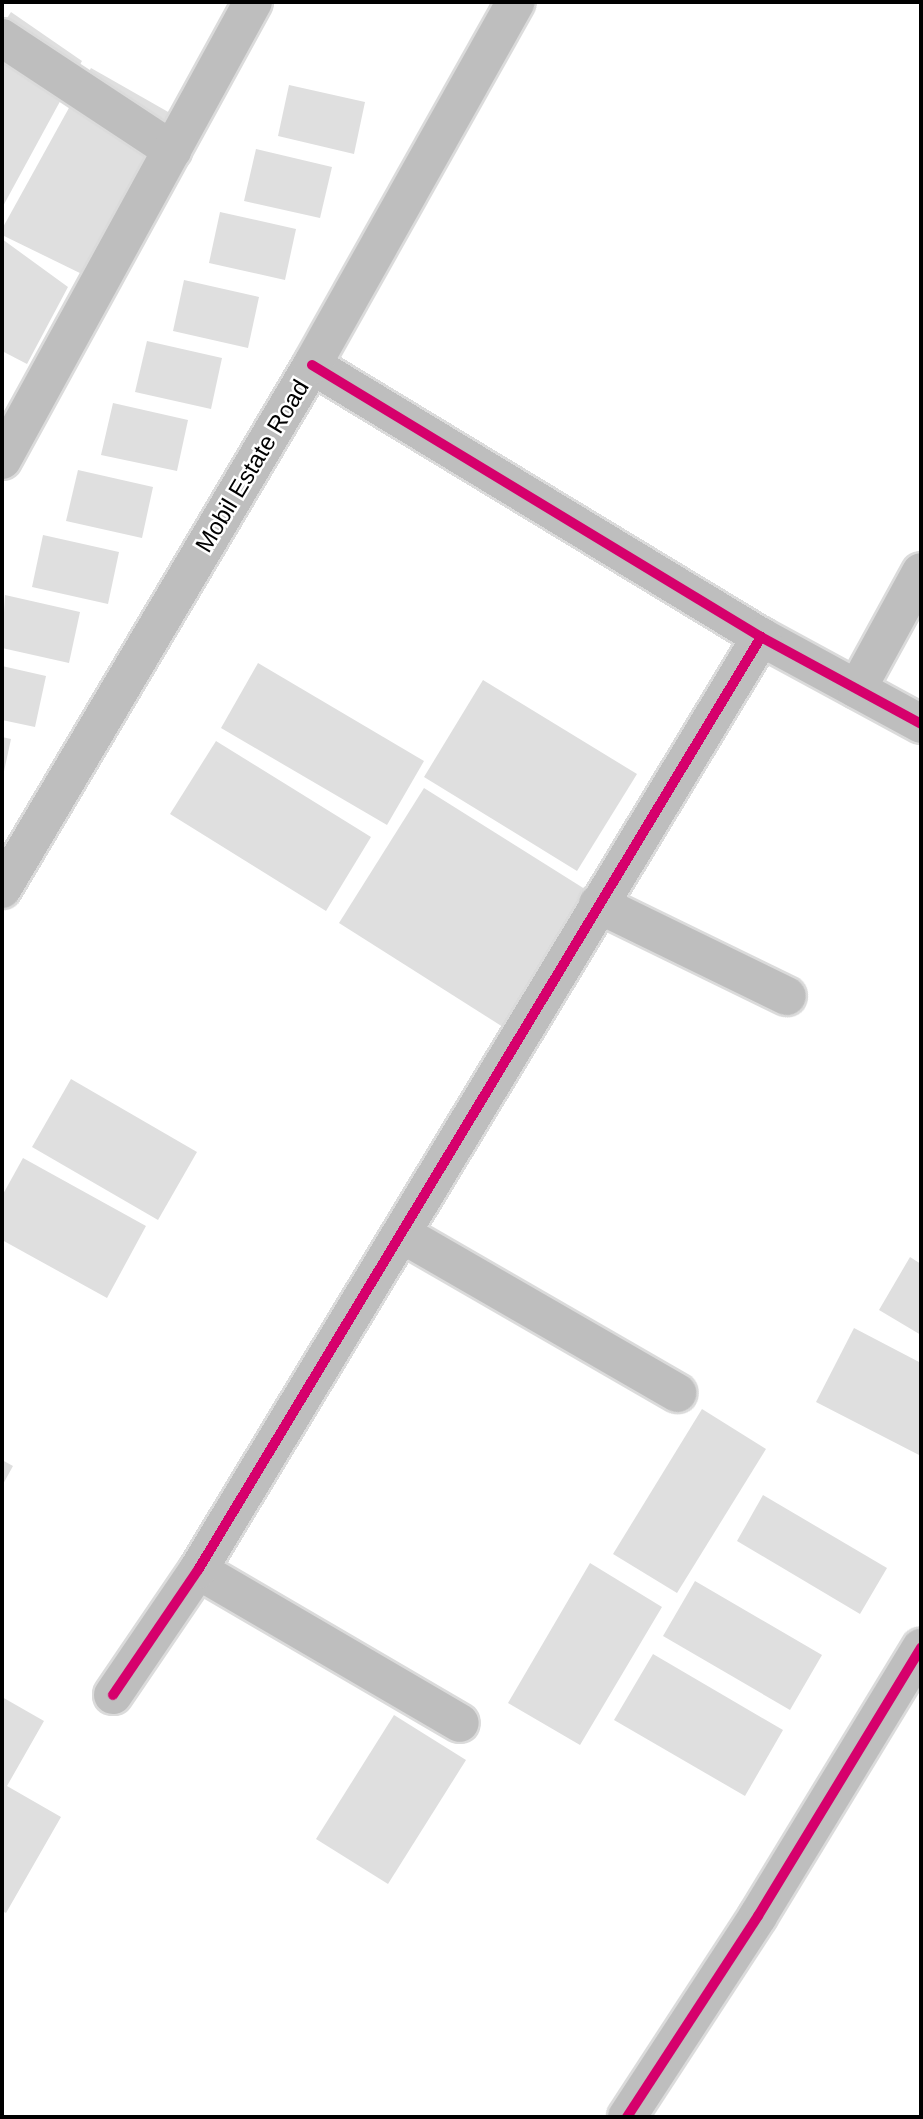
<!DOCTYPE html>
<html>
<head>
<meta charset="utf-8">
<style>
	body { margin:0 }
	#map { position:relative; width:923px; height:2119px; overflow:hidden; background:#fff; font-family:Arial,sans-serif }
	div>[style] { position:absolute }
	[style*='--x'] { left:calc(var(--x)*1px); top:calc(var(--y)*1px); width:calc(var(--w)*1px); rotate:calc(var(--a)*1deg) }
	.building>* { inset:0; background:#dfdfdf }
	.roads { filter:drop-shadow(2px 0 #dbdbdb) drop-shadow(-2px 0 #dbdbdb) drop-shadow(0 2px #dbdbdb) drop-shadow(0 -2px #dbdbdb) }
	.minor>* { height:38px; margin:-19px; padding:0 19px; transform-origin:19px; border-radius:19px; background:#bebebe }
	.major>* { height:38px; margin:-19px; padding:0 19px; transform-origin:19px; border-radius:19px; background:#bebebe }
	.cycleway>* { height:10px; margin:-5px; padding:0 5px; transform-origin:5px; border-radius:5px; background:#d6006c }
	span { translate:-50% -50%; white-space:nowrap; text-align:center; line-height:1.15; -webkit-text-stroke:5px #fff; paint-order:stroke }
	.street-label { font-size:24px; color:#000 }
	.frame { position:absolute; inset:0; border:4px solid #000; pointer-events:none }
</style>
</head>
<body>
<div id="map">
	<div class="building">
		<div style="clip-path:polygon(11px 12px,82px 61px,2px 208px,2px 26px)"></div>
		<div style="clip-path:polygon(91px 68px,170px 113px,88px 277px,2px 235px,2px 229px)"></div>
		<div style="clip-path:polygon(289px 85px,365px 102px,354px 154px,278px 136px)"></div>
		<div style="clip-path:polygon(256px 149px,332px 167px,320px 218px,244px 201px)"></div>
		<div style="clip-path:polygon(220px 212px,296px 229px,285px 280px,209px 263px)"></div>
		<div style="clip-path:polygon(2px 239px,68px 287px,27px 364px,2px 351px)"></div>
		<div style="clip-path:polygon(184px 280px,259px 297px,248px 348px,173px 331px)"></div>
		<div style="clip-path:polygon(147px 341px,222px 358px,211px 409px,135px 392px)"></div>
		<div style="clip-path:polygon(113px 403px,188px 420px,177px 471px,101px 455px)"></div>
		<div style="clip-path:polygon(78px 470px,153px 487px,142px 538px,66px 521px)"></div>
		<div style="clip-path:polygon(43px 535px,119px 552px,108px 604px,32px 587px)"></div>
		<div style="clip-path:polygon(5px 595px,80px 612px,69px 663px,2px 648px)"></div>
		<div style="clip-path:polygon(258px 663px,424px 761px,387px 825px,221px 728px)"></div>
		<div style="clip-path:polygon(2px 666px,46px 676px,35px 727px,2px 720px)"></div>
		<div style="clip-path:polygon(483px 680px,637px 774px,577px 871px,424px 777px)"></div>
		<div style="clip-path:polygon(2px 737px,11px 739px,3px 776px,2px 776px)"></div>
		<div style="clip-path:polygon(216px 741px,371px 837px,326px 911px,170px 814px)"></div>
		<div style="clip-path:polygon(424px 788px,588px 891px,503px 1027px,339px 923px)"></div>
		<div style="clip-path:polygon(71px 1079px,197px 1152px,158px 1220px,32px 1147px)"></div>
		<div style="clip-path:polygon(23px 1158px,146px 1226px,107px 1298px,2px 1240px,2px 1196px)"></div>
		<div style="clip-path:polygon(910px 1257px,921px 1264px,921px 1335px,879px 1310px)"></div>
		<div style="clip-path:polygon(854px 1328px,921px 1363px,921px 1456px,816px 1402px)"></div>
		<div style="clip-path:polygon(702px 1409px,766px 1449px,677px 1593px,613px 1554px)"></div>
		<div style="clip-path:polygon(2px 1460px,13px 1466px,2px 1486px)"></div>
		<div style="clip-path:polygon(763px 1495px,887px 1568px,860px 1614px,737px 1541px)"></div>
		<div style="clip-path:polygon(590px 1563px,662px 1607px,580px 1745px,508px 1703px)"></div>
		<div style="clip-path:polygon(695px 1581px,822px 1655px,790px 1710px,663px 1636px)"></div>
		<div style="clip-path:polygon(653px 1654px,783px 1730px,745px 1796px,614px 1720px)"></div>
		<div style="clip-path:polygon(2px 1697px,44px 1721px,7px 1786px,61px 1817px,6px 1913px,2px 1911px)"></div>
		<div style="clip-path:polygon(394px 1715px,466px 1760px,388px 1884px,316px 1839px)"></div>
	</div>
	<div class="roads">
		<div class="minor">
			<div style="--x:2;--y:38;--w:204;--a:33.4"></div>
			<div style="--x:312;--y:365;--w:525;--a:31.21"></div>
			<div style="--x:761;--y:637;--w:182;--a:28.5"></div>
			<div style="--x:2;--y:460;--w:522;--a:-61.28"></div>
			<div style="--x:857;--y:689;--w:133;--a:-61.3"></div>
			<div style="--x:598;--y:904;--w:210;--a:26"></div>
			<div style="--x:402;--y:1234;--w:318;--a:30"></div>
			<div style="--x:198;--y:1570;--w:303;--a:30.3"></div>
			<div style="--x:113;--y:1695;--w:151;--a:-55.8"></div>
			<div style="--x:198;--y:1570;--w:1090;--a:-58.89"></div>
			<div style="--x:627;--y:2117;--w:240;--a:-56.9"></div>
			<div style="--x:758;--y:1916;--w:314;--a:-58.7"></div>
		</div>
		<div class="major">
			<div style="--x:2;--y:889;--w:609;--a:-59.39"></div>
			<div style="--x:312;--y:365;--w:416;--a:-60.7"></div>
		</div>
	</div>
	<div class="cycleway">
		<div style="--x:312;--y:365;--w:525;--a:31.21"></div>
		<div style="--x:761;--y:637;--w:182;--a:28.5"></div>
		<div style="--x:113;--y:1695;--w:151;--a:-55.8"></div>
		<div style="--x:198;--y:1570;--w:1090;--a:-58.89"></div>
		<div style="--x:627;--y:2117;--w:240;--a:-56.9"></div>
		<div style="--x:758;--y:1916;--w:314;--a:-58.7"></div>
	</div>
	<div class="street-label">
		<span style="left:252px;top:466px;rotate:-59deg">Mobil Estate Road</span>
	</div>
	<div class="frame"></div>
</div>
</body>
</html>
